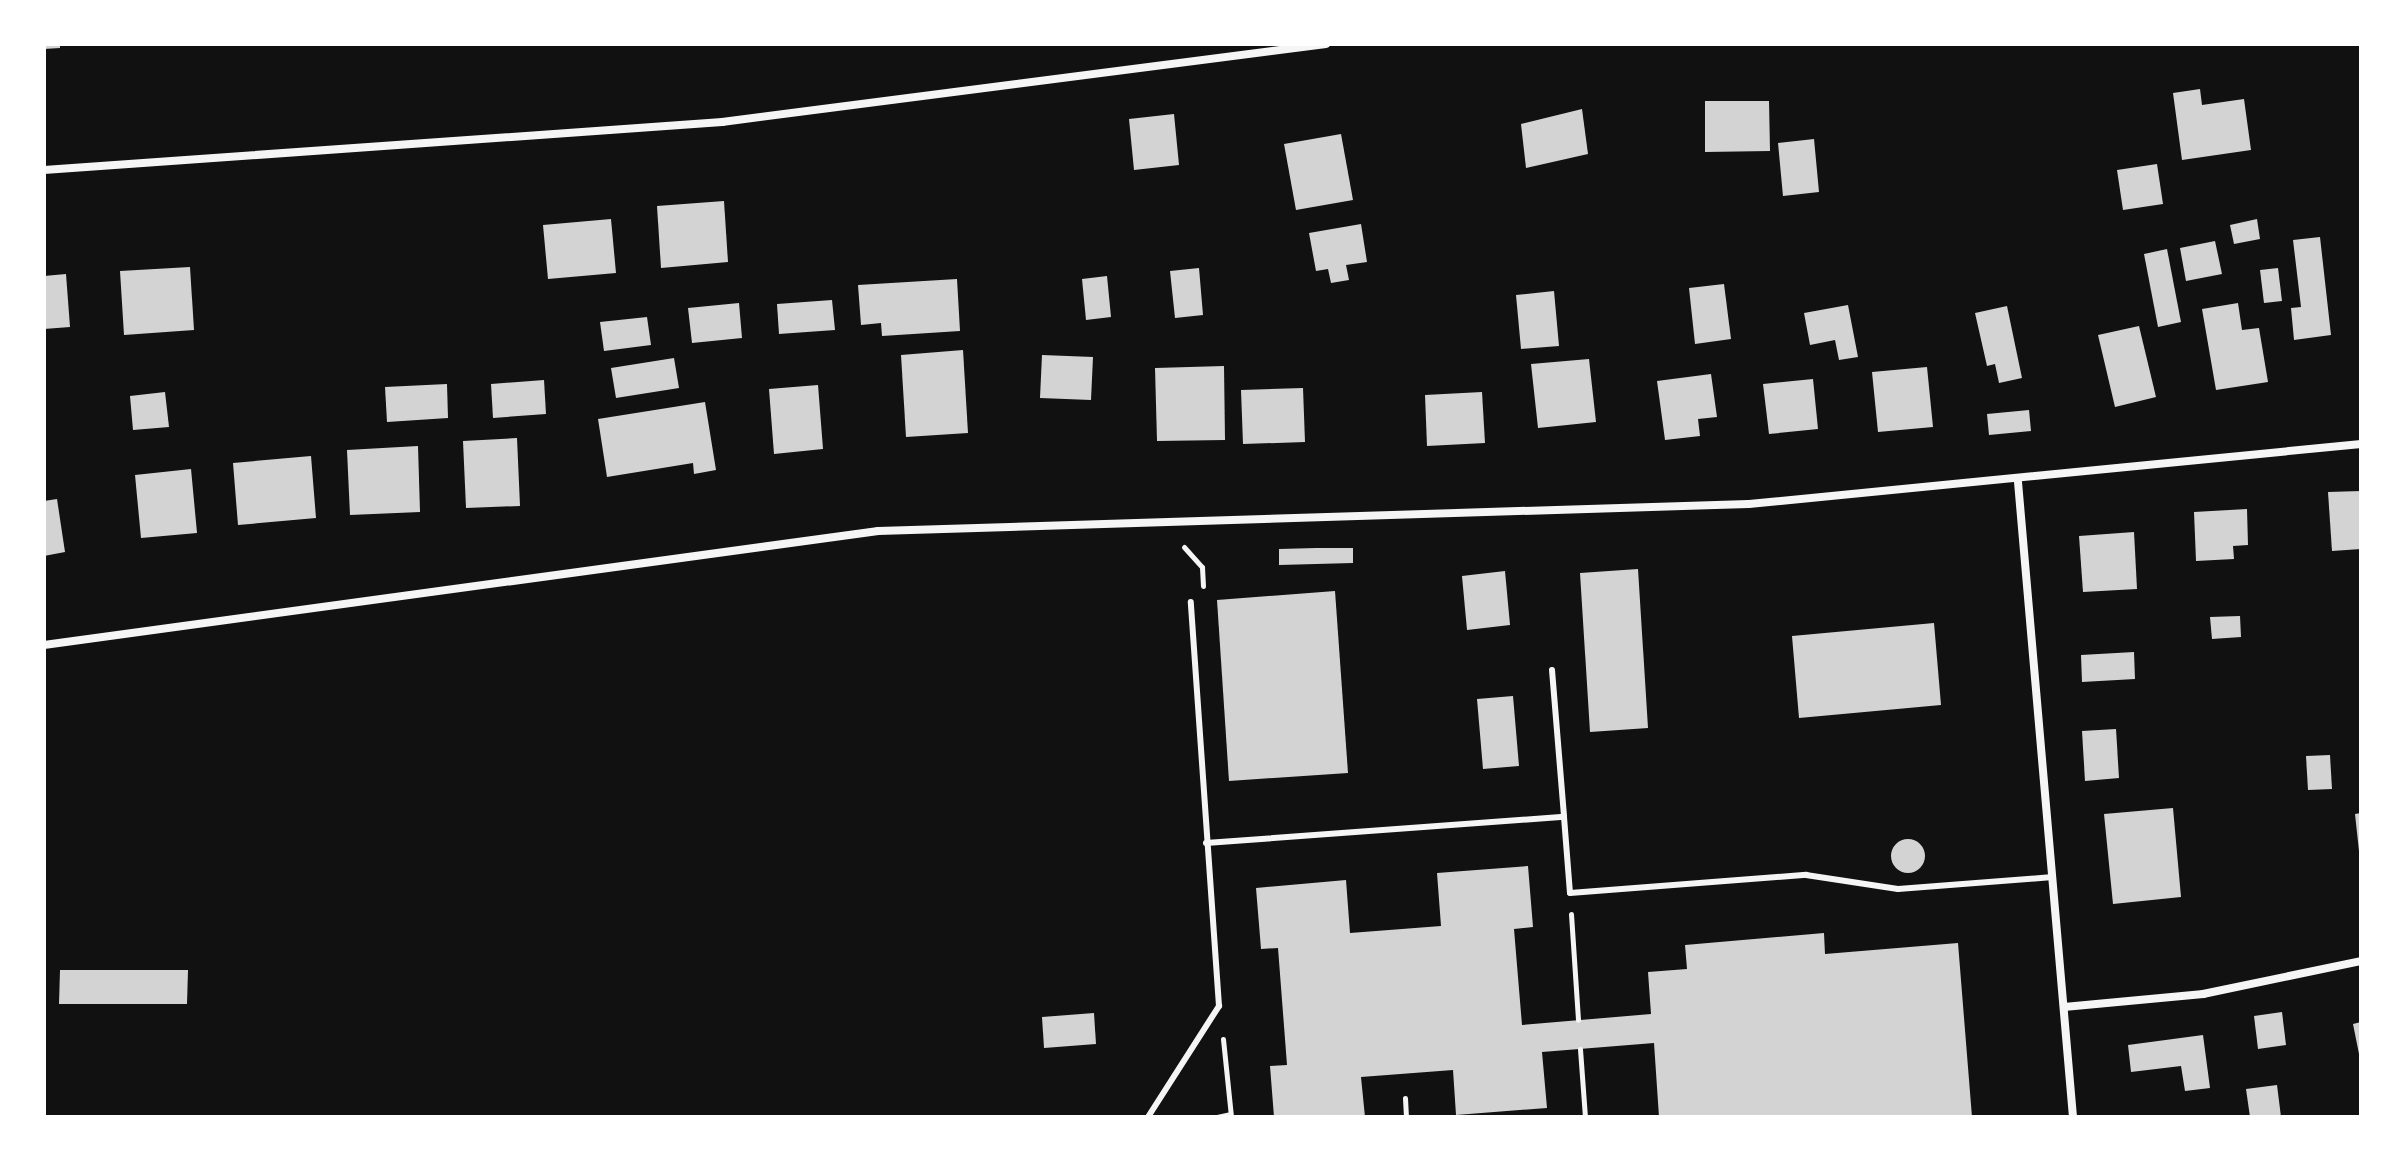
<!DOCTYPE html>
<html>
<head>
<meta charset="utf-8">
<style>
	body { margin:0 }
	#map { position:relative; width:2405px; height:1161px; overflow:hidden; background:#111; font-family:"Exo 2",sans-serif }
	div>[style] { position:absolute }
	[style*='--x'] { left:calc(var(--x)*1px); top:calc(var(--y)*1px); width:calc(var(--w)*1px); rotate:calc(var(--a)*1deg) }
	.building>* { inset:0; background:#d3d3d3 }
	.round { border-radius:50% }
	.path>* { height:5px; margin:-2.5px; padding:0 2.5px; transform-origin:2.5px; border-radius:2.5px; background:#f5f5f5 }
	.service>* { height:6px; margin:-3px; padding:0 3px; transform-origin:3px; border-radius:3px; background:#f5f5f5 }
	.minor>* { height:8px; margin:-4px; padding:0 4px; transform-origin:4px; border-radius:4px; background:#f5f5f5 }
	span { translate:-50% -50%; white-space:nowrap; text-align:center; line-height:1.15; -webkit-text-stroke:6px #fff; paint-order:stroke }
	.frame { position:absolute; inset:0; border:46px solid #fff; pointer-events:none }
</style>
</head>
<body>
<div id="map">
	<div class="building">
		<div style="clip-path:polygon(44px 44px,60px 44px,60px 48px,44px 49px)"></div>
		<div style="clip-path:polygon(2200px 89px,2202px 105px,2244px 99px,2251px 150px,2182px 160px,2173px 93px)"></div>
		<div style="clip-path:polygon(1705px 101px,1769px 101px,1770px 151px,1705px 152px)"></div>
		<div style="clip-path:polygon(1582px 109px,1588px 154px,1526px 168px,1521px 124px)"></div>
		<div style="clip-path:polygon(1174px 114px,1179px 165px,1134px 170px,1129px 119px)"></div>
		<div style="clip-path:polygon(1341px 134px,1353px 200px,1296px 210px,1284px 144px)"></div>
		<div style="clip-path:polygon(1814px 139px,1819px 192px,1783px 196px,1778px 143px)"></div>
		<div style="clip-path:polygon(2157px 164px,2163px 204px,2123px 210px,2117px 170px)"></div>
		<div style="clip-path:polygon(724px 201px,728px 262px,661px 268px,657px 206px)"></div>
		<div style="clip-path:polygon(611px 219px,616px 273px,548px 279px,543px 225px)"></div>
		<div style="clip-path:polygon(2257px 219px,2260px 239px,2234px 244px,2230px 225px)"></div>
		<div style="clip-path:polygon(1361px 224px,1367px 262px,1346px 265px,1349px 280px,1331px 283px,1328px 269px,1316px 271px,1309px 233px)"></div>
		<div style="clip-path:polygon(2320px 237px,2331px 335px,2294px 340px,2291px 308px,2301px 307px,2293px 240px)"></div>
		<div style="clip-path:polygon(2215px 241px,2222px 274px,2186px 281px,2180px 248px)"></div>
		<div style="clip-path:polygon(2167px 249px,2181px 322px,2158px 327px,2144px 254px)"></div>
		<div style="clip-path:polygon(190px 267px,194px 330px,124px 335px,120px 271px)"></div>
		<div style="clip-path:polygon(1199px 268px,1203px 315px,1175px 318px,1170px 271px)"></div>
		<div style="clip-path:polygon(2278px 268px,2282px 301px,2264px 303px,2260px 270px)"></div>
		<div style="clip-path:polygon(66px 274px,70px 327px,44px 329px,44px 276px)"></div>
		<div style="clip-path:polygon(1107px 276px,1111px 317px,1086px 320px,1082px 279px)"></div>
		<div style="clip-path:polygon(957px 279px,960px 331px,882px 336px,881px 323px,861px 325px,858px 285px)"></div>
		<div style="clip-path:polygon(1724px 284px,1731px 339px,1695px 344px,1689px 288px)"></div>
		<div style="clip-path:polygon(1554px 291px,1559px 346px,1521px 349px,1516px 295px)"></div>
		<div style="clip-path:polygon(832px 300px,835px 330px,779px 334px,777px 304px)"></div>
		<div style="clip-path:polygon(739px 303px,742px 338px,692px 343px,688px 308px)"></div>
		<div style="clip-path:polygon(2238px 303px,2242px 330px,2259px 328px,2268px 382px,2216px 390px,2202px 309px)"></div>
		<div style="clip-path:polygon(1848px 305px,1858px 357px,1839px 360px,1835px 340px,1810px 345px,1804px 313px)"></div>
		<div style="clip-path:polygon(2007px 306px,2022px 378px,1999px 383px,1995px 364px,1987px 366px,1975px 313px)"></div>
		<div style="clip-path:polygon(647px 317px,651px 345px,604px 351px,600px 322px)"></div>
		<div style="clip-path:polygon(2139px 326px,2156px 397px,2115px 407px,2098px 335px)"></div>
		<div style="clip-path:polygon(963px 350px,968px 433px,906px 437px,901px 355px)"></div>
		<div style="clip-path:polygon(1042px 355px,1093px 357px,1091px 400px,1040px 398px)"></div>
		<div style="clip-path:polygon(674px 358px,679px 388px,616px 398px,611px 368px)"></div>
		<div style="clip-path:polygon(1589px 359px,1596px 422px,1538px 428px,1531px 364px)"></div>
		<div style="clip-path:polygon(1224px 366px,1225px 440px,1157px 441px,1155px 368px)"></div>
		<div style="clip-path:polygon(1927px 367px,1933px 427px,1878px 432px,1872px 372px)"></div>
		<div style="clip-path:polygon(1711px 374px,1717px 417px,1698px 419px,1700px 436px,1665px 440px,1657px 381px)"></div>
		<div style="clip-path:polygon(1813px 379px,1818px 429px,1769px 434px,1763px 384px)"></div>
		<div style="clip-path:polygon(544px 380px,546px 414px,493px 418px,491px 384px)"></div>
		<div style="clip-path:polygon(447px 384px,448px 418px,387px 422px,385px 387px)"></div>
		<div style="clip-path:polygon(818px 385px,823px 449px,774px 454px,769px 389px)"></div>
		<div style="clip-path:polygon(1303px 388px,1305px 442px,1243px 444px,1241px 390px)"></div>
		<div style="clip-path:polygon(165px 392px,169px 427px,133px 430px,130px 396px)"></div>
		<div style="clip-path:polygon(1482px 392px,1485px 443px,1427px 446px,1425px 395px)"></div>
		<div style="clip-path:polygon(705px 402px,716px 470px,694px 474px,693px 463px,607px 477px,598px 419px)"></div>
		<div style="clip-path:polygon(2029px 410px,2031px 431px,1989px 435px,1987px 414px)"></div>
		<div style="clip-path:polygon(517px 438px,520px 506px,466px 508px,463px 441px)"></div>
		<div style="clip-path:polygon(418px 446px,420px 512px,350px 515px,347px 450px)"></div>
		<div style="clip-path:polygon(311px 456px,316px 518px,238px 525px,233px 463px)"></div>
		<div style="clip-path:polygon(191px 469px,197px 533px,141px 538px,135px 475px)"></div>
		<div style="clip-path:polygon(2361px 491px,2361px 549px,2332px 551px,2328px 492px)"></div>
		<div style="clip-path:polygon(57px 499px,65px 552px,44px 556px,44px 501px)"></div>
		<div style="clip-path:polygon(2247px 509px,2248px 545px,2233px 546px,2234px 559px,2196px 561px,2194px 512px)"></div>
		<div style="clip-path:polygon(2134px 532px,2137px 589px,2083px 592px,2079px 536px)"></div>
		<div style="clip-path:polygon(1316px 548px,1353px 548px,1353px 563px,1279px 565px,1279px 549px)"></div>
		<div style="clip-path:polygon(1638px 569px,1648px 728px,1590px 732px,1580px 573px)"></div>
		<div style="clip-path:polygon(1505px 571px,1510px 625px,1467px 630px,1462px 576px)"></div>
		<div style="clip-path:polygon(1335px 591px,1348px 773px,1229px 781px,1217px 600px)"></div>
		<div style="clip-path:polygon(2240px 616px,2241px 637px,2212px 639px,2210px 617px)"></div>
		<div style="clip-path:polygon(1934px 623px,1941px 705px,1799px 718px,1792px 636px)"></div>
		<div style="clip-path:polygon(2134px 652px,2135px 679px,2082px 682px,2081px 655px)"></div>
		<div style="clip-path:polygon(1513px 696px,1519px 766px,1483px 769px,1477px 699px)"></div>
		<div style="clip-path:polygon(2116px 729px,2119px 778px,2085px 781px,2082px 731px)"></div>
		<div style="clip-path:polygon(2330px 755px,2332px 789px,2308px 790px,2306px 756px)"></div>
		<div style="clip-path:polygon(2173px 808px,2181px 897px,2113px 904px,2104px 814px)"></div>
		<div style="clip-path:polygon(2361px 813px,2361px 851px,2359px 851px,2355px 814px)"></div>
		<div class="round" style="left:1891px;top:839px;width:34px;height:34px"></div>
		<div style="clip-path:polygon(1528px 866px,1533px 927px,1514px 929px,1522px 1025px,1651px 1014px,1648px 972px,1687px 969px,1685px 945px,1824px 933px,1825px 954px,1958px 943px,1972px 1117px,1659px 1117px,1654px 1043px,1542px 1052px,1547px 1108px,1456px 1115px,1453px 1070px,1361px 1077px,1365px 1117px,1274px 1117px,1270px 1066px,1287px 1065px,1278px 948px,1261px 949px,1256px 888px,1346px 880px,1350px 933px,1441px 926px,1437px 873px)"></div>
		<div style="clip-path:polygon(60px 970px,188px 970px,187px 1004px,59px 1004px)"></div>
		<div style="clip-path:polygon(2282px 1012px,2286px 1045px,2258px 1049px,2254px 1016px)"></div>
		<div style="clip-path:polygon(1094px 1013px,1096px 1044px,1044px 1048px,1042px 1017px)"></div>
		<div style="clip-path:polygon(2361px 1022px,2361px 1058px,2360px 1059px,2353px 1024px)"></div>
		<div style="clip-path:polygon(2203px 1035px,2210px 1088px,2185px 1091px,2181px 1066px,2131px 1072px,2128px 1045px)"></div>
		<div style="clip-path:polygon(2277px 1085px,2281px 1117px,2250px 1117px,2246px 1089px)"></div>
	</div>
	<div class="path">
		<div style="--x:1184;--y:547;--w:27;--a:48"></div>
		<div style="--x:1202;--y:567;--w:19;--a:87"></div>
		<div style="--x:1571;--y:914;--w:106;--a:86.2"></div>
		<div style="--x:1223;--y:1039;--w:78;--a:84.1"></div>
		<div style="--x:1580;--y:1049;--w:68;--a:85.8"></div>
		<div style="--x:1405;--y:1098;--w:19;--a:87"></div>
		<div style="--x:1217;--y:1117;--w:13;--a:-13"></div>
	</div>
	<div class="service">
		<div style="--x:1552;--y:670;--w:147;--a:85.3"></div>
		<div style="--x:1206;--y:843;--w:359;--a:-4.2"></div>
		<div style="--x:1564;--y:817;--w:76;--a:85.5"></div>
		<div style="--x:1570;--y:893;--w:237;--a:-4.4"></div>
		<div style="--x:1806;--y:875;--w:93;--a:8.7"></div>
		<div style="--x:1898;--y:889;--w:155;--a:-4.4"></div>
		<div style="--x:1148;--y:1117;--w:132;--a:-57.4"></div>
		<div style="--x:1219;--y:1006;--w:405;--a:-94"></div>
	</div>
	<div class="minor">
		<div style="--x:44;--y:170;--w:680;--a:-4.05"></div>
		<div style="--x:722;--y:122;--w:609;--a:-7.36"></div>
		<div style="--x:2018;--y:482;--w:637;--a:85.05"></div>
		<div style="--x:44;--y:645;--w:842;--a:-7.78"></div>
		<div style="--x:878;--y:531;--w:871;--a:-1.78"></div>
		<div style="--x:1749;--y:504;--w:615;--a:-5.6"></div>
		<div style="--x:2064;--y:1007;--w:140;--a:-5.3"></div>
		<div style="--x:2203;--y:994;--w:161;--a:-11.8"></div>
	</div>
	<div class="frame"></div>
</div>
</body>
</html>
